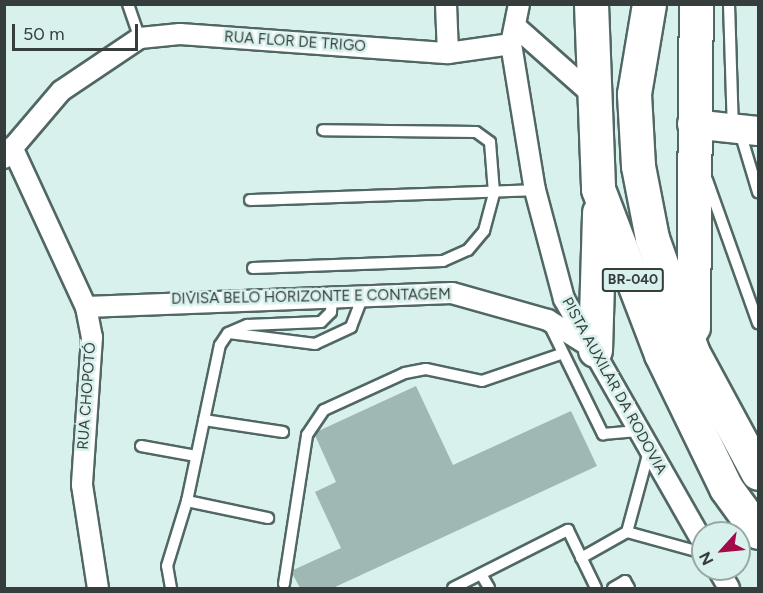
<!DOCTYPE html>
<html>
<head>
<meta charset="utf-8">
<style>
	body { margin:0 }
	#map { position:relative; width:763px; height:593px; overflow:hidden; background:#d8f1ed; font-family:Figtree,sans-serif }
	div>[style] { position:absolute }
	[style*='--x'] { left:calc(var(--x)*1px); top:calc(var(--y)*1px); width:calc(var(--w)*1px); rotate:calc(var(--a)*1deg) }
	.building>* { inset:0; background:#a0b8b4 }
	.roads { filter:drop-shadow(2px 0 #516764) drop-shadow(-2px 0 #516764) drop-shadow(0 2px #516764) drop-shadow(0 -2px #516764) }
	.lane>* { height:10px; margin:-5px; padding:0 5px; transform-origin:5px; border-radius:5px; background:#fff }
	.street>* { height:20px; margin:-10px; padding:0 10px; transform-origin:10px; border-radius:10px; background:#fff }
	.secondary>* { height:28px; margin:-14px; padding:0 14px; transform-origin:14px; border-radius:14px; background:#fff }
	.highway>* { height:33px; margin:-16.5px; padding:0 16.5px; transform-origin:16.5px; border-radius:16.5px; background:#fff }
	span { translate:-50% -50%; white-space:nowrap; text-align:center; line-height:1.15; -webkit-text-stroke:5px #d8f1ed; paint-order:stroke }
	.shield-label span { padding:2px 4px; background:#d8f1ed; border:2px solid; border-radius:4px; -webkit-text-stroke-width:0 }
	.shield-label { font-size:14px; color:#353e3d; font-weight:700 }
	.street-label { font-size:15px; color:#353e3d }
	.frame { position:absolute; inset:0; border:6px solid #353e3d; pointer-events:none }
	.north { position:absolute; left:691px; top:521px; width:60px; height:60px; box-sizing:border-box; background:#d8f1ed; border:2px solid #97a9a7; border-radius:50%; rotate:243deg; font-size:16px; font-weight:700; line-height:24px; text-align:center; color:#353e3d }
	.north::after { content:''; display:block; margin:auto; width:21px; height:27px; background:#a20a49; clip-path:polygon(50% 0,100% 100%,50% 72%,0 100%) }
	.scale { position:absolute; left:12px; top:24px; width:126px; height:27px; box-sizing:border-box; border:3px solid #353e3d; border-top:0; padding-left:8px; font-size:18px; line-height:21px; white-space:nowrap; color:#353e3d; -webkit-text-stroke:4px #d8f1ed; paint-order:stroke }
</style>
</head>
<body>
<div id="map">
	<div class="building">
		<div style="clip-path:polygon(416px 386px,453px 465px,571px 411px,597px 466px,333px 588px,300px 588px,291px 571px,341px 548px,315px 492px,336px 482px,314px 433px)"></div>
	</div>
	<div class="roads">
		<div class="lane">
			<div style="--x:128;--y:4;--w:36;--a:71"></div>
			<div style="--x:729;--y:4;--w:125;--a:88.2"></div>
			<div style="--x:740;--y:132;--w:63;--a:73.3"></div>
			<div style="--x:707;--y:180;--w:152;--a:70.4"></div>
			<div style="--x:250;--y:200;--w:285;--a:-2"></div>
			<div style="--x:253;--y:268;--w:190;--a:-2.1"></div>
			<div style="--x:443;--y:261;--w:27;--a:-24"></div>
			<div style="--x:468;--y:250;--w:25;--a:-50"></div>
			<div style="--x:484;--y:231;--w:39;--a:-75"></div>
			<div style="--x:494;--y:193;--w:51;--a:-94.5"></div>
			<div style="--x:490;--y:142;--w:17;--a:-144"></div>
			<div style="--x:476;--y:132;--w:153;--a:-179.3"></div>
			<div style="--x:549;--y:324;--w:123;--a:63.9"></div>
			<div style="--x:603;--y:434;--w:35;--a:-5"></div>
			<div style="--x:229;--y:333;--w:87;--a:7.3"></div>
			<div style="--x:315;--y:344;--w:40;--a:-25"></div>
			<div style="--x:351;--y:327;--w:33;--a:-69"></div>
			<div style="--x:204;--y:420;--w:80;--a:8.6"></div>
			<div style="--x:141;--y:446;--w:56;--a:10.3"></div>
			<div style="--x:187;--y:501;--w:83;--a:11.9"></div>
			<div style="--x:627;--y:532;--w:79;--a:15.4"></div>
			<div style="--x:581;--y:558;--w:53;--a:-29.5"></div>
			<div style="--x:627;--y:532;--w:84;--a:-74.8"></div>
			<div style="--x:481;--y:574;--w:16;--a:60"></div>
			<div style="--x:284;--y:584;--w:151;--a:-81.2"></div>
			<div style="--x:307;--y:435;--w:30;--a:-56"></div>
			<div style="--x:324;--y:410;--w:89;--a:-24.6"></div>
			<div style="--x:405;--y:373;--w:21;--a:-11"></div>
			<div style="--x:426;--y:369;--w:57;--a:12.1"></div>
			<div style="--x:482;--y:381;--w:83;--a:-18.9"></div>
			<div style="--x:171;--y:588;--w:22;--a:-100"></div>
			<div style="--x:167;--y:566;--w:68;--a:-72.9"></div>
			<div style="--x:187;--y:501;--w:159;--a:-78.1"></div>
			<div style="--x:220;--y:345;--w:14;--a:-56"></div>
			<div style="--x:228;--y:333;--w:21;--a:-23"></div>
			<div style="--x:247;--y:325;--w:74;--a:-2.3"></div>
			<div style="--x:321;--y:322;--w:14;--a:-45"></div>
			<div style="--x:331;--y:312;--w:15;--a:-86"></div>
			<div style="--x:453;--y:588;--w:129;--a:-26.8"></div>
			<div style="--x:568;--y:530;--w:64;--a:64.2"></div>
			<div style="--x:613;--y:588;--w:14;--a:-30"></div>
			<div style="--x:625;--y:581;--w:8;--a:60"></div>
		</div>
		<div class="street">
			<div style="--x:446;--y:4;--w:49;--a:87.7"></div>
			<div style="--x:519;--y:4;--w:41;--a:101.3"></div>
			<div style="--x:511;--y:44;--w:148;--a:80.7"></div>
			<div style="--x:535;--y:190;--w:113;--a:75.1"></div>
			<div style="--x:564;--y:299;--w:281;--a:60.3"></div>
			<div style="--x:515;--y:26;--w:104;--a:41.5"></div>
			<div style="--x:12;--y:147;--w:176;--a:65.2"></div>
			<div style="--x:86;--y:307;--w:31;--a:79"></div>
			<div style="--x:92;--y:337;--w:148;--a:93.9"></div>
			<div style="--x:82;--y:485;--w:104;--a:81.2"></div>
			<div style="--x:4;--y:158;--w:88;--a:-49.6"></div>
			<div style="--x:61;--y:91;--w:95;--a:-33.9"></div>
			<div style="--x:140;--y:38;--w:40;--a:-5.7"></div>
			<div style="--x:180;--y:34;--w:269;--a:4.1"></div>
			<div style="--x:448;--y:53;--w:64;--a:-8.1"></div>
			<div style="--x:86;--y:307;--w:366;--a:-2.2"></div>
			<div style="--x:452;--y:293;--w:100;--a:15.7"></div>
			<div style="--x:548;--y:320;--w:51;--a:32.1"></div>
			<div style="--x:718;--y:569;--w:22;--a:60"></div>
		</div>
		<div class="secondary">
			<div style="--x:692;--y:124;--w:66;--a:6.1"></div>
		</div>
		<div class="highway">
			<div style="--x:591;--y:4;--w:185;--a:87.8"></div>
			<div style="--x:598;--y:189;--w:177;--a:69.1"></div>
			<div style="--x:661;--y:354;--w:149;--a:64.1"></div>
			<div style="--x:726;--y:488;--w:54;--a:54"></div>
			<div style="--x:649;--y:4;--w:91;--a:99.5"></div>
			<div style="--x:634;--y:94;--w:72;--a:86.8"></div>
			<div style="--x:638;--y:166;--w:73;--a:79"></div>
			<div style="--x:652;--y:238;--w:122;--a:70.4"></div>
			<div style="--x:693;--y:353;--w:136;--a:61.6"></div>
			<div style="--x:693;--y:327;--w:323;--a:-89.5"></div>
			<div style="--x:595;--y:350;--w:138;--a:-88.3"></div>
		</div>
	</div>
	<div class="shield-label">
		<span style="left:633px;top:280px">BR-040</span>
	</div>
	<div class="street-label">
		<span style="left:295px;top:42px;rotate:4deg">RUA FLOR DE TRIGO</span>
		<span style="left:311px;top:297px;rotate:-1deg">DIVISA BELO HORIZONTE E CONTAGEM</span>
		<span style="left:614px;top:386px;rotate:61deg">PISTA AUXILAR DA RODOVIA</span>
		<span style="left:87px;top:396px;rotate:-86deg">RUA CHOPOTÓ</span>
	</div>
	<div class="frame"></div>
	<div class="north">N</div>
	<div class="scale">50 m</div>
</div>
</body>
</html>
